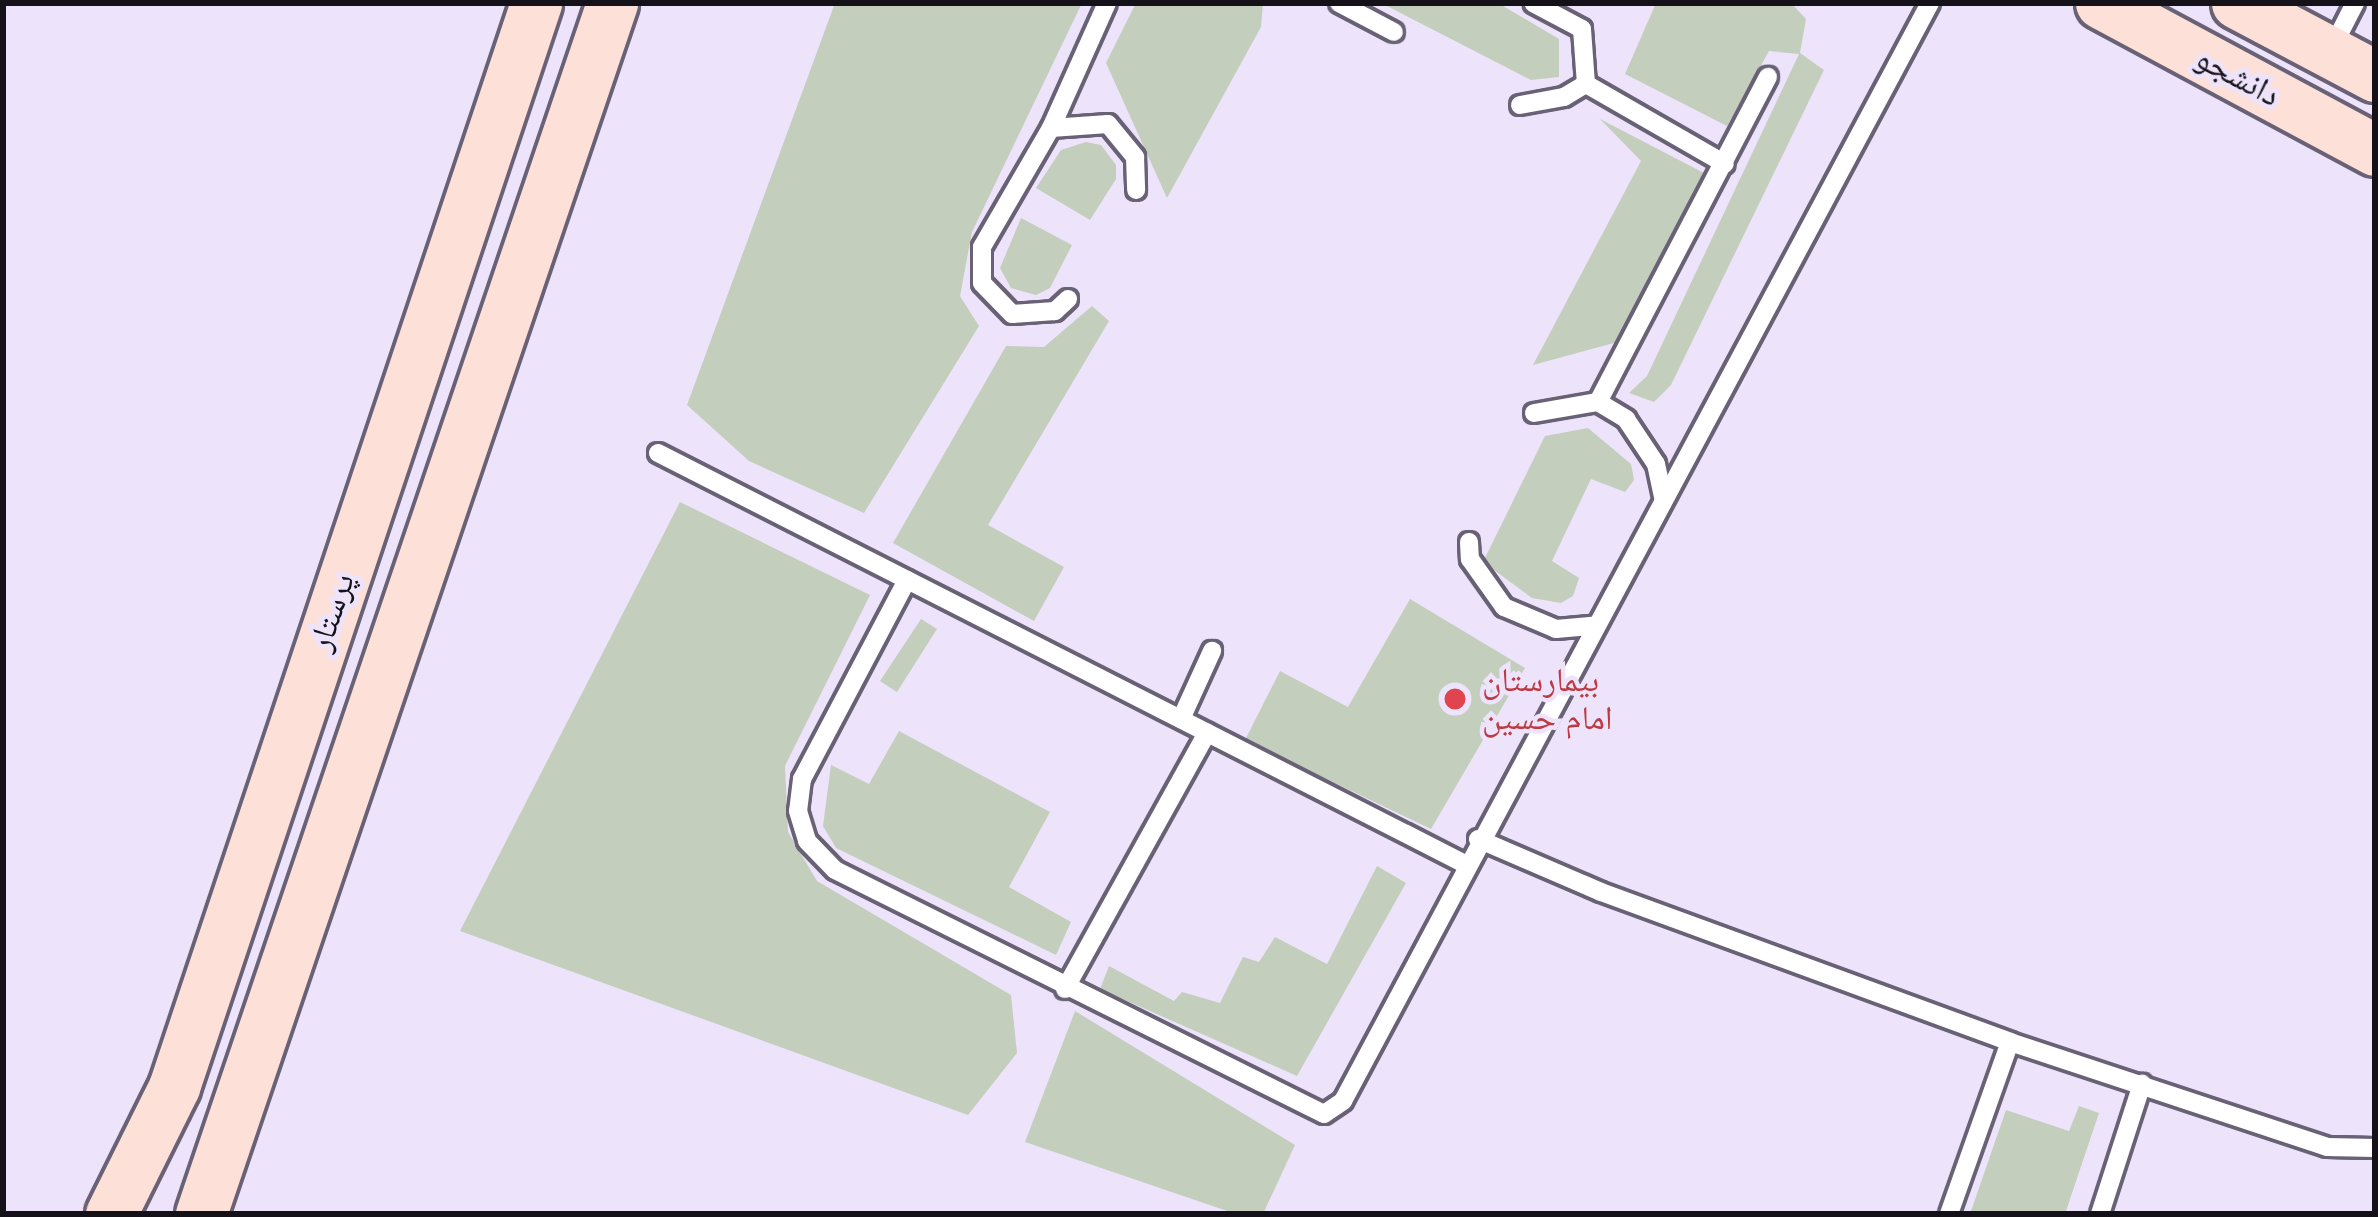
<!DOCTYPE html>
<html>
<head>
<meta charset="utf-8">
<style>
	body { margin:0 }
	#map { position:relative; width:2378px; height:1217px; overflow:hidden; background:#ede4fb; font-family:Inter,"Noto Naskh Arabic",sans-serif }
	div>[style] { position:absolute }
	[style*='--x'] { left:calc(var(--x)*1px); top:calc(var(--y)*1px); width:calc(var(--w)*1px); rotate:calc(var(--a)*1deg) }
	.green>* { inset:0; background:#c3cebd }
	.roads { filter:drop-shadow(3px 0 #696175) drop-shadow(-3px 0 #696175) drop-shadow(0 3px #696175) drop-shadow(0 -3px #696175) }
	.service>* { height:18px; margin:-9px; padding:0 9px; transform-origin:9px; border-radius:9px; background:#fff }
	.secondary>* { height:51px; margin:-25.5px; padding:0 25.5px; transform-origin:25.5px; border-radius:25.5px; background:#fde0d8 }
	.dots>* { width:33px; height:33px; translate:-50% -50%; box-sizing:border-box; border:6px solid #ede4fb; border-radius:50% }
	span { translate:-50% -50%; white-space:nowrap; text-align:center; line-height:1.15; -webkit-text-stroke:9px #ede4fb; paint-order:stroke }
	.street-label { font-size:33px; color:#141118 }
	.health-label { font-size:33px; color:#be3a42 }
	.left { translate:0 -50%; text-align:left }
	.frame { position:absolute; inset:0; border:6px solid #141118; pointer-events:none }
</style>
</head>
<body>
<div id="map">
	<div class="green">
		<div style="clip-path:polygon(835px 3px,1082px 3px,972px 232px,960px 296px,979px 326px,864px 513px,749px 461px,687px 405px)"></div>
		<div style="clip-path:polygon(1136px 3px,1263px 3px,1261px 27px,1167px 198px,1106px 63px)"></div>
		<div style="clip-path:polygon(1381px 3px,1498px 3px,1559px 39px,1559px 77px,1531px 80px)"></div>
		<div style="clip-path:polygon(1656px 3px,1791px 3px,1806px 19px,1800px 53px,1824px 70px,1671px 385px,1654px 402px,1629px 393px,1647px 376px,1799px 54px,1769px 51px,1727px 126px,1625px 74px)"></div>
		<div style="clip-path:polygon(1600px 119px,1704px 173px,1621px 341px,1533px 365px,1641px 161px)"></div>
		<div style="clip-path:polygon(1086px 142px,1101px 145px,1116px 165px,1116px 179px,1090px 220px,1036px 188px,1061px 150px)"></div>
		<div style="clip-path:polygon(1021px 218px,1072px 245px,1050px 288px,1036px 295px,1011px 288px,1000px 268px)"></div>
		<div style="clip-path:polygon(1092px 306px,1109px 321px,988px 525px,1064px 567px,1034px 621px,893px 543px,1006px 346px,1044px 347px)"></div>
		<div style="clip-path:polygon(1588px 428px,1631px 464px,1634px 480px,1625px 492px,1591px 479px,1552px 561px,1579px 578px,1573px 596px,1561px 603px,1532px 598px,1483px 562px,1545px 436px)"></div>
		<div style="clip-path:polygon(680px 502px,870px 595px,785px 766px,788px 832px,817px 881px,1011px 995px,1017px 1053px,968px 1115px,460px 931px)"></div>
		<div style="clip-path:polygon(1410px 599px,1525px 668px,1431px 829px,1245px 740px,1280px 671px,1348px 707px)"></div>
		<div style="clip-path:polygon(921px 619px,937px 629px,897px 692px,880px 681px)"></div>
		<div style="clip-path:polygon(899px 731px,1050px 812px,1009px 887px,1071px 922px,1056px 955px,836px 848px,823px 826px,831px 765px,869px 784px)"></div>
		<div style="clip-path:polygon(1377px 866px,1406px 883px,1297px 1076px,1100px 989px,1109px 966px,1174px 1001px,1182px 992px,1220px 1003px,1243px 957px,1259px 962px,1275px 937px,1327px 964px)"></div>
		<div style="clip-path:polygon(1075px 1011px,1295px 1145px,1263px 1214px,1236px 1214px,1025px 1142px)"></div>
		<div style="clip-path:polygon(2079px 1106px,2099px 1113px,2065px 1214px,1970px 1214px,2006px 1110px,2069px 1131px)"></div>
	</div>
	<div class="roads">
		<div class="service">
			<div style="--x:1339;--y:3;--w:62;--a:27.8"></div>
			<div style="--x:2332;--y:48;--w:51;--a:-62.9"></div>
			<div style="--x:1586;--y:84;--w:160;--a:29.9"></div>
			<div style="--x:1520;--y:105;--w:45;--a:-10.3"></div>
			<div style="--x:1564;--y:97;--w:26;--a:-31"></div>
			<div style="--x:1586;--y:84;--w:55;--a:-94.2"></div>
			<div style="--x:1582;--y:29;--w:55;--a:-152"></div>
			<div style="--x:1051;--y:128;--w:137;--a:-65.9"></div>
			<div style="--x:1068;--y:299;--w:18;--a:137"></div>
			<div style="--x:1055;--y:311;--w:43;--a:176"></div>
			<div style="--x:1012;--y:314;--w:43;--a:-134.1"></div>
			<div style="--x:982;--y:283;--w:36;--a:-90"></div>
			<div style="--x:982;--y:247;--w:138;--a:-59.9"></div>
			<div style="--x:1051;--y:128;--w:57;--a:-4"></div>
			<div style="--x:1108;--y:124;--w:43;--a:50.7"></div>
			<div style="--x:1135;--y:157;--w:33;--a:88"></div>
			<div style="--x:1598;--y:402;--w:367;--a:-62.4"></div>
			<div style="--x:1534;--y:413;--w:65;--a:-9.8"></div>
			<div style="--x:1598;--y:402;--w:33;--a:31"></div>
			<div style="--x:1626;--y:419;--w:54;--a:56.3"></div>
			<div style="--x:1656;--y:464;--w:35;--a:78"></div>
			<div style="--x:658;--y:453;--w:906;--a:26.99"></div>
			<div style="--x:1469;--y:542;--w:17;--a:87"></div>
			<div style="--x:1470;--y:559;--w:59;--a:54.7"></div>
			<div style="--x:1504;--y:607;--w:56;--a:22.9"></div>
			<div style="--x:1556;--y:629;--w:37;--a:-5"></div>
			<div style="--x:907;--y:580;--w:225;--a:117.8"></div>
			<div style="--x:802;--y:779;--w:32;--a:97"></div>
			<div style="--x:798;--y:811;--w:31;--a:73"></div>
			<div style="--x:807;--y:841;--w:40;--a:46"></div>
			<div style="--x:835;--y:870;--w:546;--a:26.52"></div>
			<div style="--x:1324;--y:1114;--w:23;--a:-34"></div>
			<div style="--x:1343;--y:1101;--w:1245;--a:-61.87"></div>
			<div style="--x:1181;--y:719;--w:75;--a:-65.5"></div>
			<div style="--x:1478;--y:839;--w:134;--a:23.3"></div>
			<div style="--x:1601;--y:892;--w:436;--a:20.1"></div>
			<div style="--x:2010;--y:1042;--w:334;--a:18.3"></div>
			<div style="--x:2327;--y:1147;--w:48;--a:1.2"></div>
			<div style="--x:1065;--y:989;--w:293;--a:-61"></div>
			<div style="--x:1949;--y:1214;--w:182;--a:-70.5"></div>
			<div style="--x:2100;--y:1214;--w:137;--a:-72.1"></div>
		</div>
		<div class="secondary">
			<div style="--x:2101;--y:3;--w:311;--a:28.2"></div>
			<div style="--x:2237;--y:3;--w:156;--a:27.9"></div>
			<div style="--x:111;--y:1214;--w:142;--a:-63.6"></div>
			<div style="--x:174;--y:1087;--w:1143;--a:-71.53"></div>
			<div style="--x:201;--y:1214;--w:1279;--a:-71.25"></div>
		</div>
	</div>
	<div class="dots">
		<div style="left:1455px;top:699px;background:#e0444e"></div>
	</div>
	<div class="street-label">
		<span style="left:2238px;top:76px;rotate:28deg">دانشجو</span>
		<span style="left:331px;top:612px;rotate:-71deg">پرستار</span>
	</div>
	<div class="health-label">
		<span class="left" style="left:1482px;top:699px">بیمارستان<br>امام حسین</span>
	</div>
	<div class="frame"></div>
</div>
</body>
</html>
